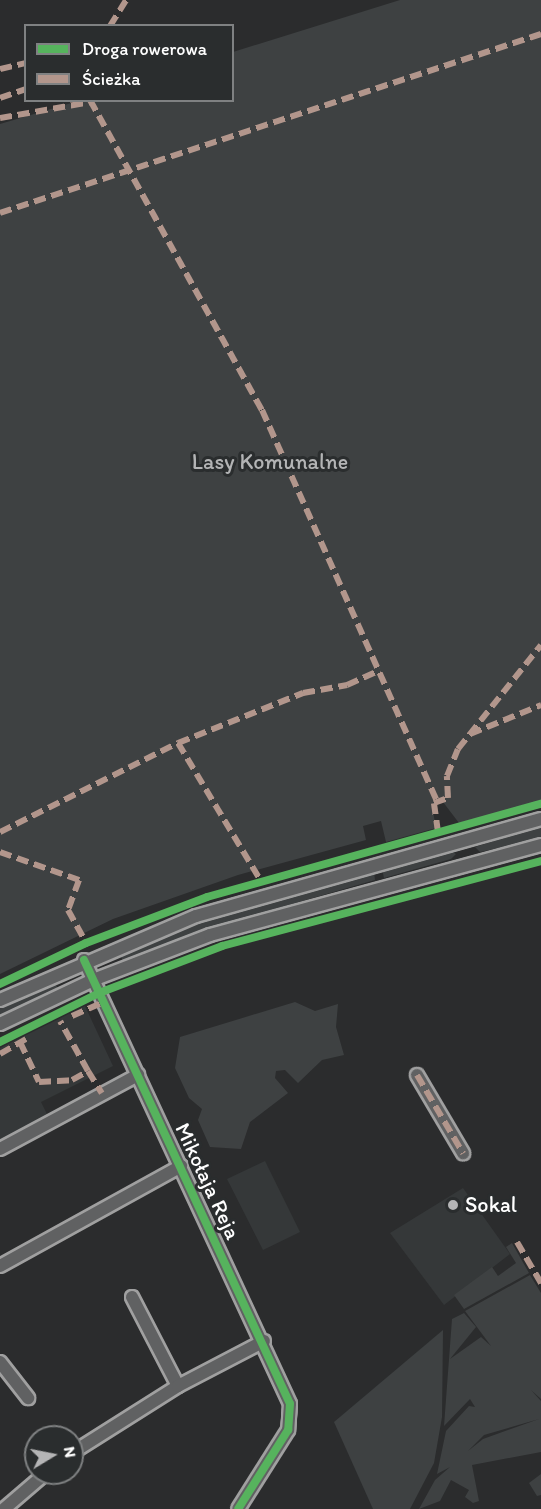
<!DOCTYPE html>
<html>
<head>
<meta charset="utf-8">
<style>
	body { margin:0 }
	#map { position:relative; width:541px; height:1509px; overflow:hidden; background:#2b2c2d; font-family:Itim,sans-serif }
	div>[style] { position:absolute }
	[style*='--x'] { left:calc(var(--x)*1px); top:calc(var(--y)*1px); width:calc(var(--w)*1px); rotate:calc(var(--a)*1deg) }
	.built>* { inset:0; background:#353839 }
	.green>* { inset:0; background:#3e4142 }
	.roads { filter:drop-shadow(2px 0 #a0a0a0) drop-shadow(-2px 0 #a0a0a0) drop-shadow(0 2px #a0a0a0) drop-shadow(0 -2px #a0a0a0) }
	.minor>* { height:12px; margin:-6px; padding:0 6px; transform-origin:6px; border-radius:6px; background:#606162 }
	.quiet>* { height:6px; margin-top:-3px; transform-origin:0; background:repeating-linear-gradient(90deg,#b2968c 0 12px,transparent 0 18px) }
	.cycleway>* { height:8px; margin:-4px; padding:0 4px; transform-origin:4px; border-radius:4px; background:#56b35d }
	.dots>* { width:16px; height:16px; translate:-50% -50%; box-sizing:border-box; border:3px solid #2a2d2e; border-radius:50% }
	span { translate:-50% -50%; white-space:nowrap; text-align:center; line-height:1.15; -webkit-text-stroke:6px #2a2d2e; paint-order:stroke }
	.park-label { font-size:22px; color:#b3b4b5 }
	.street-label { font-size:22px; color:#fff }
	.poi-label { font-size:22px; color:#fff }
	.left { translate:0 -50%; text-align:left }
	.legend { position:absolute; left:24px; top:24px; width:210px; height:78px; box-sizing:border-box; background:#2a2d2e; border:2px solid #7f8182; margin:0; padding:8px 10px; list-style:none; font-size:18px; color:#fff }
	.legend li { display:flex; align-items:center; gap:12px; height:30px }
	.legend b { width:30px; border:2px solid #7f8182 }
	.north { position:absolute; left:24px; top:1425px; width:60px; height:60px; box-sizing:border-box; background:#2a2d2e; border:2px solid #7f8182; border-radius:50%; rotate:80deg; font-size:16px; font-weight:700; line-height:24px; text-align:center; color:#fff }
	.north::after { content:''; display:block; margin:auto; width:21px; height:27px; background:#b5b5b6; clip-path:polygon(50% 0,100% 100%,50% 72%,0 100%) }
</style>
</head>
<body>
<div id="map">
	<div class="built">
		<div style="clip-path:polygon(85px 1006px,113px 1066px,41px 1102px,47px 1114px,0 1141px,0 1048px)"></div>
		<div style="clip-path:polygon(265px 1161px,300px 1232px,263px 1250px,227px 1179px)"></div>
		<div style="clip-path:polygon(463px 1188px,510px 1254px,444px 1305px,390px 1233px)"></div>
	</div>
	<div class="green">
		<div style="clip-path:polygon(400px 0,541px 0,541px 801px,459px 823px,443px 802px,432px 806px,436px 828px,386px 842px,381px 821px,363px 826px,366px 840px,238px 875px,113px 919px,0 974px,0 124px,78px 101px,232px 100px,233px 52px)"></div>
		<div style="clip-path:polygon(541px 826px,541px 839px,480px 852px,475px 847px)"></div>
		<div style="clip-path:polygon(451px 851px,456px 854px,451px 859px,384px 878px,382px 869px)"></div>
		<div style="clip-path:polygon(374px 872px,375px 880px,226px 923px,123px 961px,119px 952px,211px 918px)"></div>
		<div style="clip-path:polygon(54px 981px,58px 989px,0 1017px,0 1007px)"></div>
		<div style="clip-path:polygon(295px 1002px,315px 1011px,338px 1004px,336px 1027px,344px 1055px,322px 1060px,298px 1083px,285px 1070px,276px 1071px,275px 1078px,288px 1093px,250px 1122px,241px 1149px,210px 1147px,198px 1120px,202px 1109px,189px 1098px,175px 1068px,180px 1037px)"></div>
		<div style="clip-path:polygon(512px 1243px,529px 1273px,464px 1309px,454px 1295px,492px 1267px,498px 1276px,516px 1263px,506px 1247px)"></div>
		<div style="clip-path:polygon(evenodd,530px 1275px,541px 1293px,541px 1399px,531px 1390px,541px 1401px,541px 1452px,472px 1465px,479px 1501px,473px 1503px,465px 1497px,469px 1490px,451px 1480px,440px 1501px,419px 1509px,435px 1480px,450px 1467px,437px 1474px,446px 1431px,469px 1406px,475px 1407px,470px 1399px,444px 1426px,452px 1319px,464px 1313px,476px 1327px,450px 1359px,481px 1337px,491px 1346px,465px 1311px,530px 1275px,539px 1419px,483px 1439px,468px 1451px,484px 1435px,539px 1419px)"></div>
		<div style="clip-path:polygon(443px 1330px,442px 1417px,434px 1463px,410px 1509px,373px 1509px,334px 1422px)"></div>
		<div style="clip-path:polygon(541px 1474px,541px 1495px,537px 1496px,529px 1483px)"></div>
	</div>
	<div class="roads">
		<div class="minor">
			<div style="--x:84;--y:960;--w:489;--a:65.1"></div>
			<div style="--x:290;--y:1404;--w:26;--a:94"></div>
			<div style="--x:288;--y:1430;--w:93;--a:122.3"></div>
			<div style="--x:0;--y:1000;--w:213;--a:-23.2"></div>
			<div style="--x:196;--y:916;--w:358;--a:-15.7"></div>
			<div style="--x:0;--y:1024;--w:103;--a:-25.3"></div>
			<div style="--x:93;--y:980;--w:125;--a:-21"></div>
			<div style="--x:210;--y:935;--w:343;--a:-15.2"></div>
			<div style="--x:417;--y:1075;--w:91;--a:59.5"></div>
			<div style="--x:0;--y:1149;--w:157;--a:-28.2"></div>
			<div style="--x:0;--y:1266;--w:207;--a:-28.9"></div>
			<div style="--x:132;--y:1297;--w:100;--a:62.7"></div>
			<div style="--x:0;--y:1362;--w:46;--a:52.1"></div>
			<div style="--x:72;--y:1453;--w:125;--a:-32.3"></div>
			<div style="--x:178;--y:1386;--w:97;--a:-27.6"></div>
			<div style="--x:4;--y:1509;--w:55;--a:-40.6"></div>
		</div>
	</div>
	<div class="quiet">
		<div style="--x:110;--y:26;--w:31;--a:-58"></div>
		<div style="--x:0;--y:69;--w:27;--a:-13"></div>
		<div style="--x:0;--y:98;--w:28;--a:-19"></div>
		<div style="--x:90;--y:100;--w:355;--a:61"></div>
		<div style="--x:262;--y:410;--w:428;--a:65.9"></div>
		<div style="--x:0;--y:118;--w:92;--a:-10"></div>
		<div style="--x:0;--y:213;--w:570;--a:-18.31"></div>
		<div style="--x:470;--y:734;--w:77;--a:-22.2"></div>
		<div style="--x:178;--y:743;--w:161;--a:59"></div>
		<div style="--x:0;--y:832;--w:199;--a:-26.6"></div>
		<div style="--x:178;--y:743;--w:135;--a:-21.8"></div>
		<div style="--x:303;--y:693;--w:45;--a:-10.3"></div>
		<div style="--x:347;--y:685;--w:36;--a:-24"></div>
		<div style="--x:438;--y:832;--w:29;--a:-98"></div>
		<div style="--x:434;--y:803;--w:15;--a:-20"></div>
		<div style="--x:448;--y:798;--w:22;--a:-93"></div>
		<div style="--x:447;--y:776;--w:29;--a:-68"></div>
		<div style="--x:458;--y:749;--w:133;--a:-51.4"></div>
		<div style="--x:0;--y:852;--w:84;--a:19.5"></div>
		<div style="--x:79;--y:880;--w:32;--a:110"></div>
		<div style="--x:68;--y:910;--w:38;--a:61"></div>
		<div style="--x:72;--y:1016;--w:34;--a:-24"></div>
		<div style="--x:20;--y:1042;--w:44;--a:64.6"></div>
		<div style="--x:39;--y:1082;--w:33;--a:-3"></div>
		<div style="--x:72;--y:1080;--w:18;--a:-29"></div>
		<div style="--x:88;--y:1071;--w:57;--a:-119.2"></div>
		<div style="--x:0;--y:1054;--w:30;--a:-30"></div>
		<div style="--x:88;--y:1071;--w:26;--a:58"></div>
		<div style="--x:417;--y:1075;--w:91;--a:59.5"></div>
		<div style="--x:517;--y:1242;--w:48;--a:59.7"></div>
	</div>
	<div class="cycleway">
		<div style="--x:84;--y:960;--w:489;--a:65.1"></div>
		<div style="--x:290;--y:1404;--w:26;--a:94"></div>
		<div style="--x:288;--y:1430;--w:93;--a:122.3"></div>
		<div style="--x:0;--y:984;--w:95;--a:-25.5"></div>
		<div style="--x:86;--y:943;--w:129;--a:-20.8"></div>
		<div style="--x:207;--y:897;--w:347;--a:-15.6"></div>
		<div style="--x:0;--y:1042;--w:110;--a:-26.3"></div>
		<div style="--x:99;--y:993;--w:132;--a:-20.9"></div>
		<div style="--x:222;--y:946;--w:330;--a:-14.9"></div>
	</div>
	<div class="dots">
		<div style="left:453px;top:1205px;background:#b5b5b6"></div>
	</div>
	<div class="park-label">
		<span style="left:270px;top:462px">Lasy Komunalne</span>
	</div>
	<div class="street-label">
		<span style="left:208px;top:1181px;rotate:65deg">Mikołaja Reja</span>
	</div>
	<div class="poi-label">
		<span class="left" style="left:465px;top:1205px">Sokal</span>
	</div>
	<ul class="legend">
	<li><b style="height:8px;background:#56b35d"></b>Droga rowerowa</li>
	<li><b style="height:8px;background:#b2968c"></b>Ścieżka</li>
	</ul>
	<div class="north">N</div>
</div>
</body>
</html>
